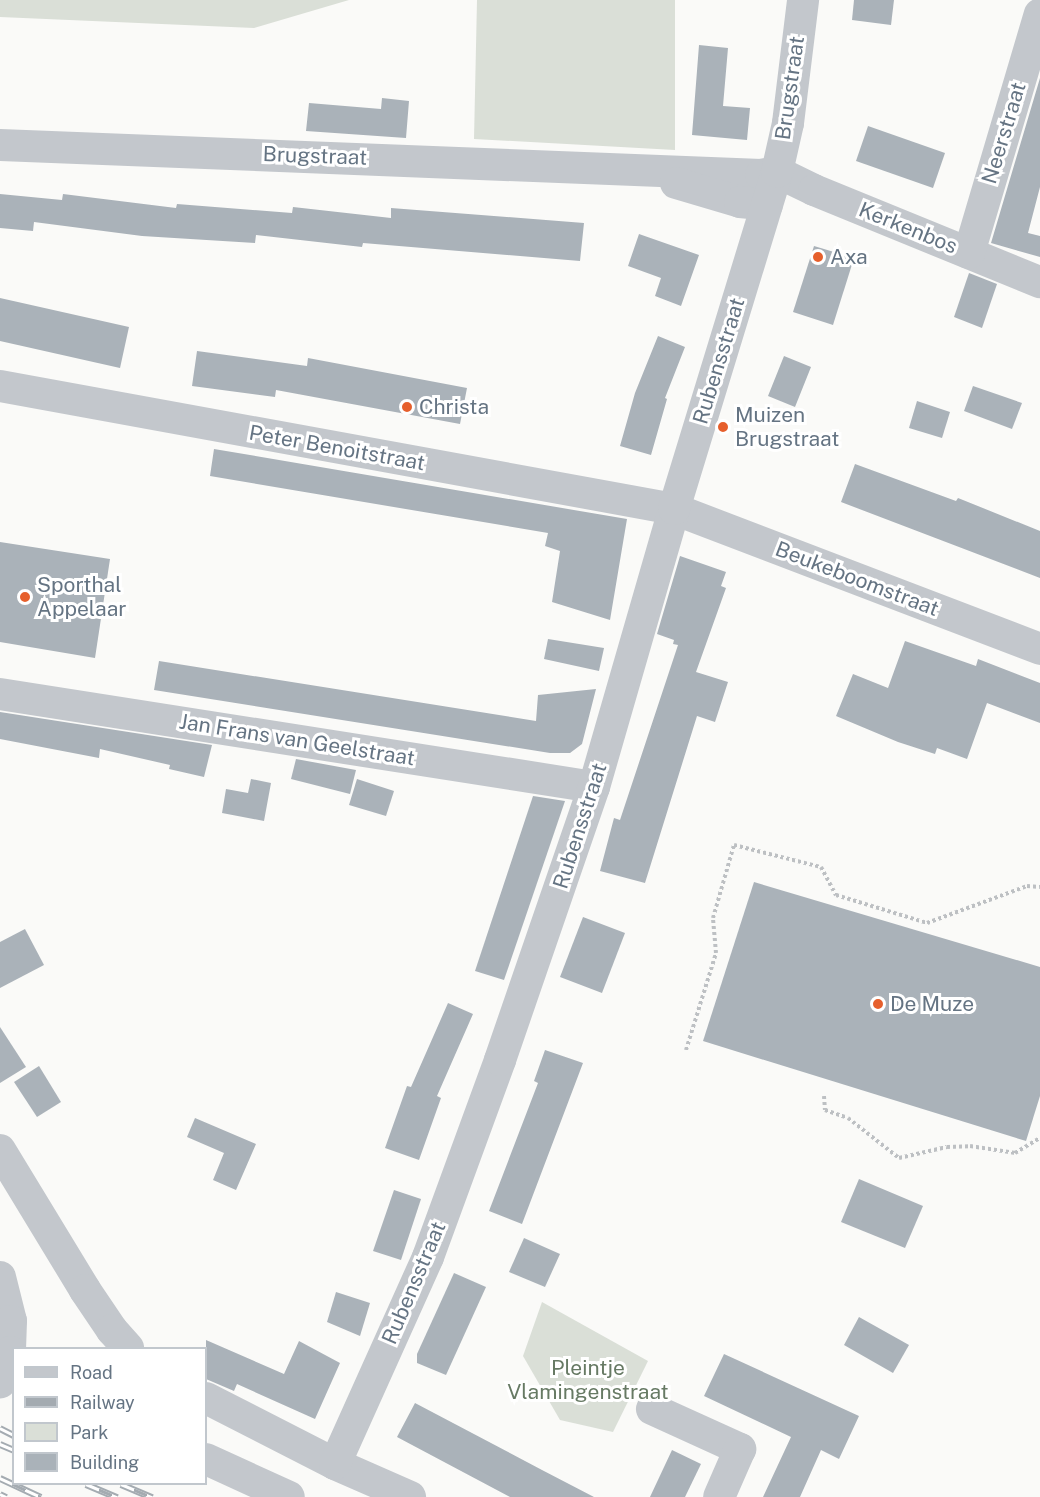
<!DOCTYPE html>
<html>
<head>
<meta charset="utf-8">
<style>
	body { margin:0 }
	#map { position:relative; width:1040px; height:1497px; overflow:hidden; background:#fafaf8; font-family:"Public Sans",sans-serif }
	div>[style] { position:absolute }
	[style*='--x'] { left:calc(var(--x)*1px); top:calc(var(--y)*1px); width:calc(var(--w)*1px); rotate:calc(var(--a)*1deg) }
	.green>* { inset:0; background:#dadfd7 }
	.building>* { inset:0; background:#aab2b9 }
	.path>* { height:4px; margin-top:-2px; transform-origin:0; background:repeating-linear-gradient(90deg,#bdc0c3 0 3px,transparent 0 6px) }
	.minor>* { height:32px; margin:-16px; padding:0 16px; transform-origin:16px; border-radius:16px; background:#c3c7cc }
	.rail>* { height:7px; margin-top:-3.5px; transform-origin:0; background:repeating-linear-gradient(90deg,#fff 0 14px,#a4abb1 0 28px); box-sizing:border-box; border-block:2px solid #a4abb1 }
	.dots>* { width:16px; height:16px; translate:-50% -50%; box-sizing:border-box; border:3px solid #fff; border-radius:50% }
	span { translate:-50% -50%; white-space:nowrap; text-align:center; line-height:1.15; -webkit-text-stroke:6px #fff; paint-order:stroke }
	.street-label { font-size:21px; color:#657483 }
	.poi-label { font-size:21px; color:#657483 }
	.left { translate:0 -50%; text-align:left }
	.park-label { font-size:21px; color:#677a64 }
	.legend { position:absolute; left:12px; top:1347px; width:195px; height:138px; box-sizing:border-box; background:#fff; border:2px solid #c1c7cd; margin:0; padding:8px 10px; list-style:none; font-size:18px; color:#657483 }
	.legend li { display:flex; align-items:center; gap:12px; height:30px }
	.legend b { width:30px; border:2px solid #c1c7cd }
</style>
</head>
<body>
<div id="map">
	<div class="green">
		<div style="clip-path:polygon(0 0,349px 0,254px 28px,0 17px)"></div>
		<div style="clip-path:polygon(477px 0,675px 0,675px 150px,474px 139px)"></div>
		<div style="clip-path:polygon(542px 1302px,648px 1361px,613px 1432px,560px 1420px,523px 1356px)"></div>
	</div>
	<div class="building">
		<div style="clip-path:polygon(854px 0,894px 0,891px 25px,852px 20px)"></div>
		<div style="clip-path:polygon(699px 45px,728px 48px,723px 106px,750px 108px,747px 140px,692px 135px)"></div>
		<div style="clip-path:polygon(1040px 78px,1040px 187px,1028px 233px,1040px 236px,1040px 257px,991px 243px)"></div>
		<div style="clip-path:polygon(382px 98px,409px 101px,406px 138px,306px 131px,309px 103px,381px 109px)"></div>
		<div style="clip-path:polygon(868px 126px,945px 153px,933px 188px,856px 161px)"></div>
		<div style="clip-path:polygon(0 194px,62px 200px,63px 194px,176px 208px,177px 204px,292px 213px,293px 207px,391px 218px,391px 208px,584px 223px,580px 261px,363px 243px,362px 247px,256px 235px,255px 243px,142px 236px,34px 222px,33px 231px,0 228px)"></div>
		<div style="clip-path:polygon(639px 234px,699px 255px,681px 306px,655px 296px,661px 278px,628px 266px)"></div>
		<div style="clip-path:polygon(814px 246px,854px 258px,833px 325px,793px 312px)"></div>
		<div style="clip-path:polygon(969px 273px,997px 284px,982px 328px,954px 317px)"></div>
		<div style="clip-path:polygon(0 298px,129px 327px,120px 368px,0 341px)"></div>
		<div style="clip-path:polygon(658px 336px,685px 347px,665px 398px,667px 399px,651px 455px,620px 446px,635px 393px)"></div>
		<div style="clip-path:polygon(197px 351px,307px 366px,308px 358px,467px 388px,460px 424px,276px 390px,275px 397px,192px 386px)"></div>
		<div style="clip-path:polygon(784px 356px,811px 367px,795px 407px,768px 396px)"></div>
		<div style="clip-path:polygon(973px 386px,1022px 403px,1012px 429px,964px 411px)"></div>
		<div style="clip-path:polygon(917px 401px,950px 412px,942px 438px,909px 428px)"></div>
		<div style="clip-path:polygon(214px 449px,627px 519px,610px 620px,552px 602px,560px 551px,545px 546px,548px 533px,210px 476px)"></div>
		<div style="clip-path:polygon(855px 464px,956px 501px,958px 498px,1040px 531px,1040px 578px,841px 502px)"></div>
		<div style="clip-path:polygon(0 542px,110px 559px,95px 658px,0 642px)"></div>
		<div style="clip-path:polygon(680px 556px,726px 572px,721px 586px,726px 588px,696px 672px,728px 682px,715px 722px,697px 716px,645px 883px,600px 871px,614px 818px,620px 820px,678px 645px,673px 644px,674px 640px,657px 634px)"></div>
		<div style="clip-path:polygon(548px 639px,604px 648px,599px 671px,544px 659px)"></div>
		<div style="clip-path:polygon(905px 641px,976px 666px,978px 659px,1040px 683px,1040px 723px,987px 703px,967px 759px,937px 748px,935px 754px,898px 742px,836px 716px,853px 674px,888px 688px)"></div>
		<div style="clip-path:polygon(159px 661px,536px 721px,538px 695px,596px 689px,582px 744px,570px 753px,550px 753px,154px 690px)"></div>
		<div style="clip-path:polygon(0 712px,212px 745px,204px 777px,169px 769px,170px 765px,100px 749px,99px 758px,0 739px)"></div>
		<div style="clip-path:polygon(296px 759px,356px 770px,350px 794px,291px 779px)"></div>
		<div style="clip-path:polygon(251px 779px,271px 783px,264px 821px,222px 813px,226px 789px,248px 793px)"></div>
		<div style="clip-path:polygon(357px 779px,394px 791px,386px 816px,349px 805px)"></div>
		<div style="clip-path:polygon(533px 796px,565px 801px,504px 980px,475px 971px)"></div>
		<div style="clip-path:polygon(754px 882px,1040px 967px,1040px 1096px,1026px 1141px,703px 1041px)"></div>
		<div style="clip-path:polygon(583px 917px,625px 933px,602px 993px,560px 977px)"></div>
		<div style="clip-path:polygon(25px 929px,44px 965px,0 988px,0 942px)"></div>
		<div style="clip-path:polygon(448px 1003px,473px 1014px,437px 1096px,441px 1098px,419px 1160px,385px 1148px,407px 1086px,411px 1087px)"></div>
		<div style="clip-path:polygon(0 1027px,26px 1067px,0 1083px)"></div>
		<div style="clip-path:polygon(545px 1050px,583px 1063px,522px 1224px,489px 1211px,538px 1083px,534px 1081px)"></div>
		<div style="clip-path:polygon(39px 1066px,61px 1102px,37px 1117px,14px 1082px)"></div>
		<div style="clip-path:polygon(195px 1118px,256px 1144px,236px 1190px,213px 1180px,224px 1153px,187px 1137px)"></div>
		<div style="clip-path:polygon(859px 1179px,923px 1206px,905px 1248px,841px 1222px)"></div>
		<div style="clip-path:polygon(394px 1190px,421px 1199px,401px 1260px,373px 1251px)"></div>
		<div style="clip-path:polygon(524px 1238px,560px 1254px,545px 1287px,509px 1272px)"></div>
		<div style="clip-path:polygon(454px 1273px,486px 1287px,446px 1375px,417px 1363px,417px 1354px)"></div>
		<div style="clip-path:polygon(336px 1292px,370px 1303px,360px 1336px,327px 1322px)"></div>
		<div style="clip-path:polygon(859px 1317px,909px 1345px,893px 1373px,844px 1345px)"></div>
		<div style="clip-path:polygon(206px 1340px,284px 1374px,299px 1341px,340px 1363px,315px 1419px,237px 1384px,234px 1391px,206px 1379px)"></div>
		<div style="clip-path:polygon(724px 1354px,859px 1416px,839px 1459px,821px 1450px,800px 1497px,763px 1497px,791px 1437px,704px 1396px)"></div>
		<div style="clip-path:polygon(415px 1403px,542px 1470px,594px 1497px,510px 1497px,397px 1437px)"></div>
		<div style="clip-path:polygon(672px 1450px,701px 1464px,685px 1497px,650px 1497px)"></div>
	</div>
	<div class="path">
		<div style="--x:686;--y:1050;--w:102;--a:-72.8"></div>
		<div style="--x:716;--y:953;--w:35;--a:-95"></div>
		<div style="--x:713;--y:918;--w:76;--a:-74"></div>
		<div style="--x:734;--y:845;--w:90;--a:14.2"></div>
		<div style="--x:821;--y:867;--w:32;--a:62"></div>
		<div style="--x:836;--y:895;--w:95;--a:17.1"></div>
		<div style="--x:927;--y:923;--w:107;--a:-20.3"></div>
		<div style="--x:1027;--y:886;--w:13;--a:4"></div>
		<div style="--x:824;--y:1096;--w:14;--a:86"></div>
		<div style="--x:825;--y:1110;--w:24;--a:19"></div>
		<div style="--x:848;--y:1118;--w:65;--a:38.1"></div>
		<div style="--x:899;--y:1158;--w:49;--a:-12.9"></div>
		<div style="--x:947;--y:1147;--w:23;--a:-2"></div>
		<div style="--x:970;--y:1146;--w:46;--a:8.8"></div>
		<div style="--x:1015;--y:1153;--w:29;--a:-31"></div>
	</div>
	<div class="minor">
		<div style="--x:0;--y:145;--w:762;--a:2.26"></div>
		<div style="--x:761;--y:175;--w:16;--a:-11"></div>
		<div style="--x:777;--y:172;--w:41;--a:25.9"></div>
		<div style="--x:814;--y:190;--w:244;--a:22.2"></div>
		<div style="--x:676;--y:183;--w:67;--a:16.5"></div>
		<div style="--x:740;--y:202;--w:27;--a:6"></div>
		<div style="--x:969;--y:253;--w:249;--a:-73.5"></div>
		<div style="--x:0;--y:386;--w:685;--a:10.34"></div>
		<div style="--x:674;--y:509;--w:392;--a:20.9"></div>
		<div style="--x:0;--y:694;--w:601;--a:8.9"></div>
		<div style="--x:0;--y:1150;--w:164;--a:58.7"></div>
		<div style="--x:85;--y:1290;--w:48;--a:56"></div>
		<div style="--x:112;--y:1330;--w:24;--a:48"></div>
		<div style="--x:0;--y:1277;--w:45;--a:76"></div>
		<div style="--x:11;--y:1321;--w:31;--a:92"></div>
		<div style="--x:10;--y:1352;--w:32;--a:108"></div>
		<div style="--x:206;--y:1398;--w:145;--a:27.1"></div>
		<div style="--x:335;--y:1464;--w:82;--a:23.7"></div>
		<div style="--x:652;--y:1409;--w:97;--a:24.4"></div>
		<div style="--x:740;--y:1449;--w:52;--a:113.6"></div>
		<div style="--x:206;--y:1459;--w:91;--a:24.6"></div>
		<div style="--x:335;--y:1464;--w:227;--a:-65.8"></div>
		<div style="--x:428;--y:1257;--w:210;--a:-69.9"></div>
		<div style="--x:500;--y:1060;--w:289;--a:-71"></div>
		<div style="--x:594;--y:787;--w:289;--a:-73.9"></div>
		<div style="--x:674;--y:509;--w:352;--a:-73"></div>
		<div style="--x:777;--y:172;--w:50;--a:-77.3"></div>
		<div style="--x:788;--y:123;--w:124;--a:-83"></div>
	</div>
	<div class="rail">
		<div style="--x:0;--y:1428;--w:16;--a:27"></div>
		<div style="--x:0;--y:1444;--w:15;--a:23"></div>
		<div style="--x:0;--y:1478;--w:45;--a:24.9"></div>
		<div style="--x:86;--y:1484;--w:34;--a:23"></div>
		<div style="--x:121;--y:1484;--w:34;--a:23"></div>
		<div style="--x:0;--y:1494;--w:7;--a:27"></div>
	</div>
	<div class="dots">
		<div style="left:818px;top:257px;background:#e65f2c"></div>
		<div style="left:407px;top:407px;background:#e65f2c"></div>
		<div style="left:723px;top:427px;background:#e65f2c"></div>
		<div style="left:25px;top:597px;background:#e65f2c"></div>
		<div style="left:878px;top:1004px;background:#e65f2c"></div>
	</div>
	<div class="street-label">
		<span style="left:790px;top:88px;rotate:-82deg">Brugstraat</span>
		<span style="left:1004px;top:133px;rotate:-73deg">Neerstraat</span>
		<span style="left:315px;top:156px;rotate:2deg">Brugstraat</span>
		<span style="left:908px;top:228px;rotate:22deg">Kerkenbos</span>
		<span style="left:719px;top:361px;rotate:-73deg">Rubensstraat</span>
		<span style="left:337px;top:448px;rotate:10deg">Peter Benoitstraat</span>
		<span style="left:857px;top:579px;rotate:21deg">Beukeboomstraat</span>
		<span style="left:297px;top:740px;rotate:9deg">Jan Frans van Geelstraat</span>
		<span style="left:580px;top:826px;rotate:-72deg">Rubensstraat</span>
		<span style="left:414px;top:1283px;rotate:-67deg">Rubensstraat</span>
	</div>
	<div class="poi-label">
		<span class="left" style="left:830px;top:257px">Axa</span>
		<span class="left" style="left:419px;top:407px">Christa</span>
		<span class="left" style="left:735px;top:427px">Muizen<br>Brugstraat</span>
		<span class="left" style="left:37px;top:597px">Sporthal<br>Appelaar</span>
		<span class="left" style="left:890px;top:1004px">De Muze</span>
	</div>
	<div class="park-label">
		<span style="left:588px;top:1380px">Pleintje<br>Vlamingenstraat</span>
	</div>
	<ul class="legend">
	<li><b style="height:8px;background:#c3c7cc"></b>Road</li>
	<li><b style="height:8px;background:#a4abb1"></b>Railway</li>
	<li><b style="height:16px;background:#dadfd7"></b>Park</li>
	<li><b style="height:16px;background:#aab2b9"></b>Building</li>
	</ul>
</div>
</body>
</html>
